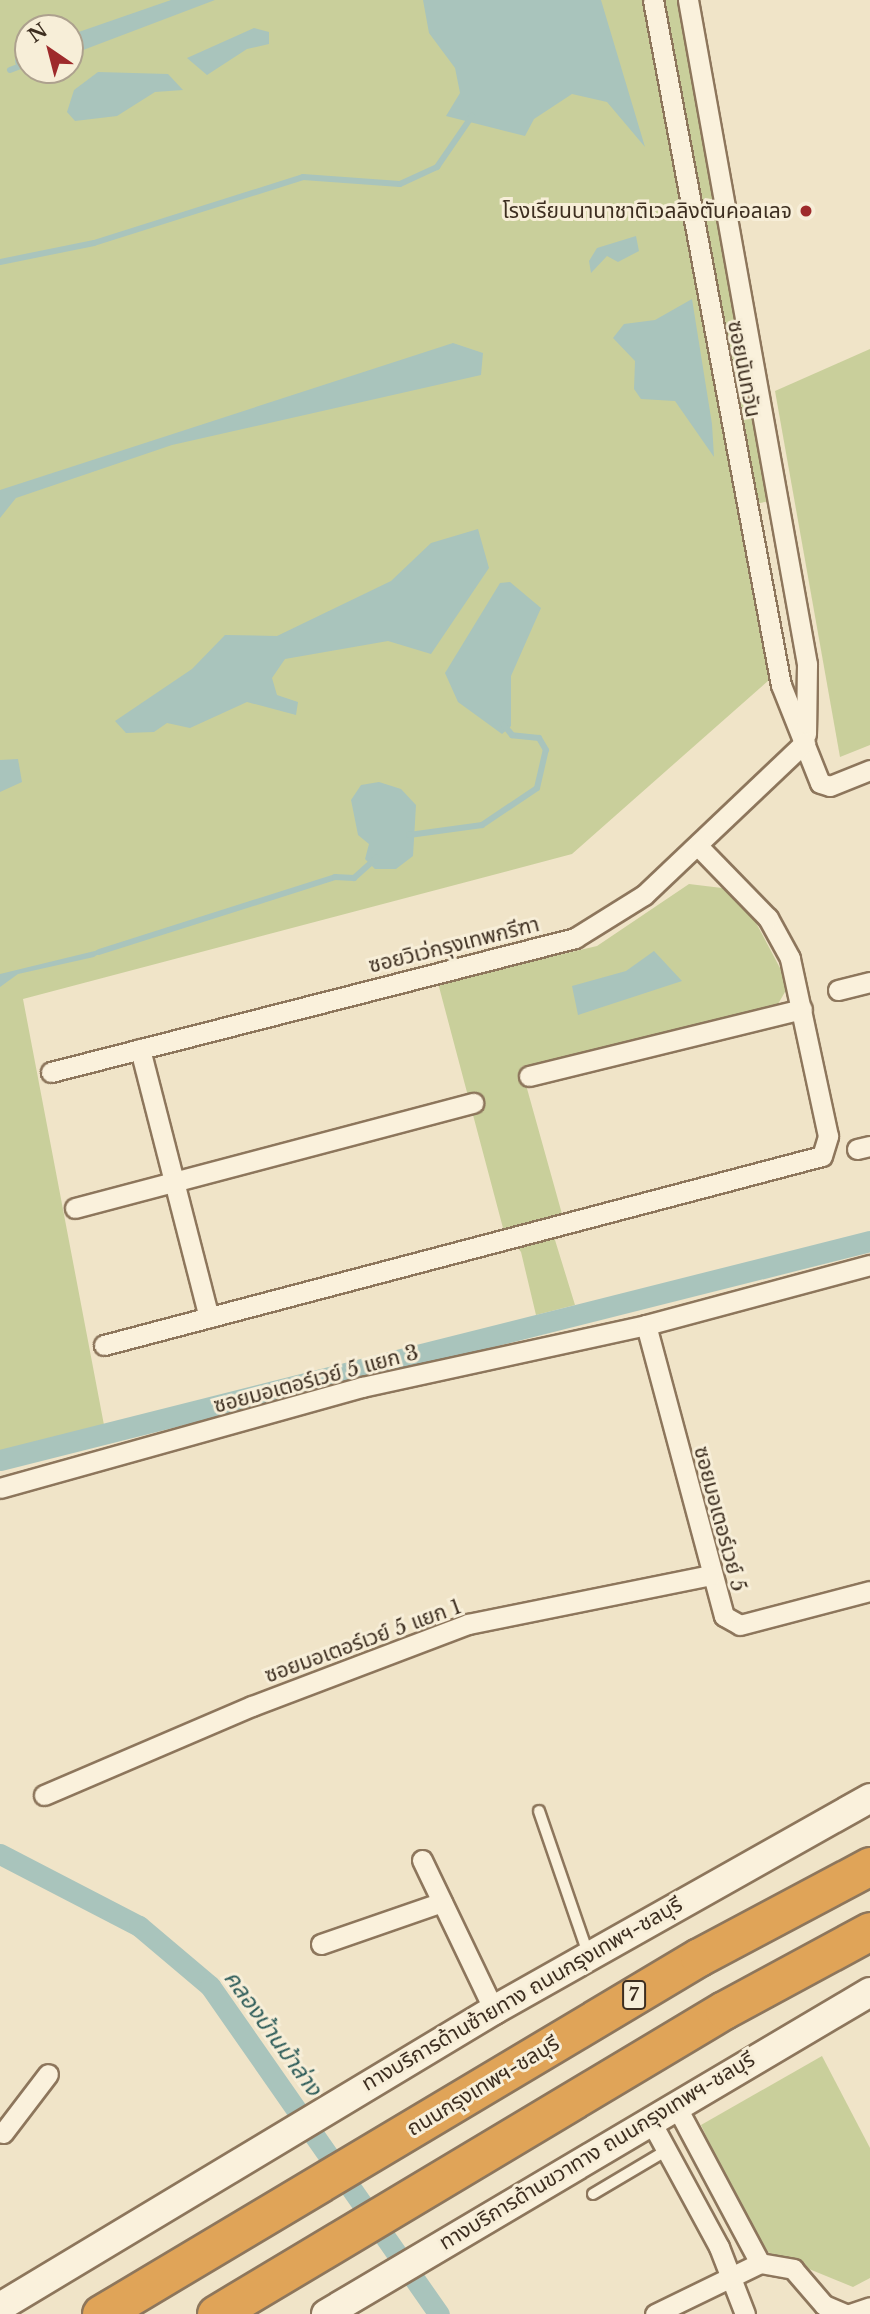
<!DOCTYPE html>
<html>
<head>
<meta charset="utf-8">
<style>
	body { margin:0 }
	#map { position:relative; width:870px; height:2314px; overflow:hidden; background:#f0e4c8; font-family:"Libre Baskerville","Noto Sans Thai",serif }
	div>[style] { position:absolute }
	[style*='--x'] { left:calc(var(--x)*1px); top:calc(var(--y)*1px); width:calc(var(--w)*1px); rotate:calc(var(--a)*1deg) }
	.green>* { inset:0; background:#c9cf9b }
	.water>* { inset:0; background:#a9c4bc }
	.round { border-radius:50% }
	.stream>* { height:6px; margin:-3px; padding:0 3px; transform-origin:3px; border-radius:3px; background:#a9c4bc }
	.canal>* { height:21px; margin:-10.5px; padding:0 10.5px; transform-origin:10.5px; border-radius:10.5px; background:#a9c4bc }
	.roads { filter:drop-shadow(2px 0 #8d765c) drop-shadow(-2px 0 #8d765c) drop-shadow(0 2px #8d765c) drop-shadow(0 -2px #8d765c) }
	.lane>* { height:10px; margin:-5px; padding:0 5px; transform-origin:5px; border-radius:5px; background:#faf1dc }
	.street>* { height:19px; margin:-9.5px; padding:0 9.5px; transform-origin:9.5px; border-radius:9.5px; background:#faf1dc }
	.secondary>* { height:28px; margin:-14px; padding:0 14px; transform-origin:14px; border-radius:14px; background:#faf1dc }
	.highway>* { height:37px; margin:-18.5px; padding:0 18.5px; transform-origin:18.5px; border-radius:18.5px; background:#e0a458 }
	.dots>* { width:19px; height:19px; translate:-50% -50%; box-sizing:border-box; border:4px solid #f7eed8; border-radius:50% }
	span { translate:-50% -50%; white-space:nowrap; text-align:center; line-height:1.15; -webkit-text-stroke:6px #f7eed8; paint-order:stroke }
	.shield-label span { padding:2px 5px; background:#f7eed8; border:2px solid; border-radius:5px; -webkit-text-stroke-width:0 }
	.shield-label { font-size:19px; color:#3d2e20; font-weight:700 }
	.poi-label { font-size:21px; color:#3d2e20 }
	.right { translate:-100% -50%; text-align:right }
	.street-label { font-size:21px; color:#3d2e20 }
	.water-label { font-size:23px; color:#2f5d5a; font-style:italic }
	.north { position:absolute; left:14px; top:14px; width:70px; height:70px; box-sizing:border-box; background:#f7eed8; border:2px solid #ada18e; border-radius:50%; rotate:325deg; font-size:19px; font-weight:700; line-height:28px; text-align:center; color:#3d2e20 }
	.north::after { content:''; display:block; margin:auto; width:24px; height:32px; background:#9e2a2b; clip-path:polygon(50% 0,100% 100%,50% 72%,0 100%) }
</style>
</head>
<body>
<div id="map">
	<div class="green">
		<div style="clip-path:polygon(evenodd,0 0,643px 0,769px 680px,572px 854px,23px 999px,104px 1425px,0 1451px,0 0,28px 28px,70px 28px,70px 70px,28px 70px,28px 28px)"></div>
		<div style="clip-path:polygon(664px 0,681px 0,770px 501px,755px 504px)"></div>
		<div style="clip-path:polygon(870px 349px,870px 745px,840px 757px,775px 391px)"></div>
		<div style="clip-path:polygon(689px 884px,722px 888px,753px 917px,789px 985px,778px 1004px,521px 1067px,562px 1214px,555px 1240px,575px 1305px,536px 1315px,521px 1252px,503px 1228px,438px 983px,597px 946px)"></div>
		<div style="clip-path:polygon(822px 2056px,870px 2148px,870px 2278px,853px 2287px,758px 2248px,701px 2125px)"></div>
	</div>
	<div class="water">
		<div style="clip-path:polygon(171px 0,215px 0,70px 55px,70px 35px)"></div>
		<div style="clip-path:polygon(423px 0,601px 0,645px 147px,607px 102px,572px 94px,534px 119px,525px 136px,446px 116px,460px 93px,455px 68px,429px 33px)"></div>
		<div style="clip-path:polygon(254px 28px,269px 32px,269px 44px,247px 49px,207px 75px,187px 58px)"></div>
		<div class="round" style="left:15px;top:53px;width:16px;height:16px"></div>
		<div style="clip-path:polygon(98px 72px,168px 74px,183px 90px,155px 92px,117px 116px,75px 121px,67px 112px,74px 90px)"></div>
		<div style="clip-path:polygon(636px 236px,639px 251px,618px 262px,607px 256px,591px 273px,589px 261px,597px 248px)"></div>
		<div style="clip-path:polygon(692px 299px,712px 424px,714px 457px,675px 401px,641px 399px,634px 389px,635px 361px,613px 338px,624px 324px,655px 320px)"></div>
		<div style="clip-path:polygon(453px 343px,483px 353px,481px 375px,172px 445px,16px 498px,0 518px,0 490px)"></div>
		<div style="clip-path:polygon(478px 529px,489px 568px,431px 654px,388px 641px,285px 659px,272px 678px,277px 695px,298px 702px,296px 715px,247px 702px,190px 728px,167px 723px,154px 732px,126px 733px,115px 721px,192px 669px,225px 635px,277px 636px,391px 581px,431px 543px)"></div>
		<div style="clip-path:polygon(510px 582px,541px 608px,511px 676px,511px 726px,502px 734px,458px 702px,445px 673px,500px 583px)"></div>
		<div style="clip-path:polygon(18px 759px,22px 782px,0 792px,0 760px)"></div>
		<div style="clip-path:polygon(379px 782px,401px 789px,416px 805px,413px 856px,396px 869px,375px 869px,365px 859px,369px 844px,358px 835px,351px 800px,361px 785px)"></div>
		<div style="clip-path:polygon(107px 948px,94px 957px,18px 974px,0 987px,0 974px)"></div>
		<div style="clip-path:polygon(654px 951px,682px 981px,578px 1015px,572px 986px,626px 971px)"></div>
	</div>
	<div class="stream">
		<div style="--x:10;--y:70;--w:19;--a:-21"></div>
		<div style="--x:0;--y:262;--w:96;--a:-11.4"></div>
		<div style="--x:94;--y:243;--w:219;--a:-17.5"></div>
		<div style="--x:303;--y:177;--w:97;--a:4.1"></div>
		<div style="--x:400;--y:184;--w:41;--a:-24.7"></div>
		<div style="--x:437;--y:167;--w:62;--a:-55.5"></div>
		<div style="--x:409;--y:835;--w:74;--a:-7.8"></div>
		<div style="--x:482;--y:825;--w:66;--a:-33.9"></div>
		<div style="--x:537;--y:788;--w:39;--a:-77"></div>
		<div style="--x:546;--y:750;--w:14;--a:-120"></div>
		<div style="--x:539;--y:738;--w:27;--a:-174"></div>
		<div style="--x:512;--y:735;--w:13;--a:-129"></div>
		<div style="--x:99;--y:952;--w:248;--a:-17.6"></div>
		<div style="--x:335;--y:877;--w:19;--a:3"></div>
		<div style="--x:354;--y:878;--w:30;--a:-42"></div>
	</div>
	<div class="canal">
		<div style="--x:0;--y:1460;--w:897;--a:-14.13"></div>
		<div style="--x:0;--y:1854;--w:157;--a:27.4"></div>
		<div style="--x:139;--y:1926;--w:93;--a:40.2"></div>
		<div style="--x:210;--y:1986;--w:400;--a:55.1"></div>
	</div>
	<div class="roads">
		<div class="lane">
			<div style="--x:539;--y:1811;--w:150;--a:71"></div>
			<div style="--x:593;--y:2194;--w:86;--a:-30.7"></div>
		</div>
		<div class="street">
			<div style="--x:653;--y:0;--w:697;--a:79.42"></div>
			<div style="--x:781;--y:685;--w:105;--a:68.3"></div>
			<div style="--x:820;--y:783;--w:10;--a:17"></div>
			<div style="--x:830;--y:786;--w:43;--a:-21.8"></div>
			<div style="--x:688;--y:0;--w:675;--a:79.84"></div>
			<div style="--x:807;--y:664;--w:70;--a:90.8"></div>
			<div style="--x:838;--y:990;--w:33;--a:-14"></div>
			<div style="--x:140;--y:1049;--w:277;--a:75.6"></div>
			<div style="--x:51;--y:1072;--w:541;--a:-14.34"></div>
			<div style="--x:575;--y:938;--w:81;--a:-31.9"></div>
			<div style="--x:644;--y:895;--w:222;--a:-43.5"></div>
			<div style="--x:529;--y:1076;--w:281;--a:-13.8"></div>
			<div style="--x:857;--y:1149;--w:13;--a:-13"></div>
			<div style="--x:75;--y:1208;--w:412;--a:-14.8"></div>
			<div style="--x:646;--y:1325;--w:301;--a:75"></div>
			<div style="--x:724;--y:1616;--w:18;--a:29"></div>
			<div style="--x:740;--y:1625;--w:134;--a:-14.7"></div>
			<div style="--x:104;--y:1345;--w:742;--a:-14.75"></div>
			<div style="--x:822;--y:1156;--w:21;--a:-73"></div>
			<div style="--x:828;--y:1136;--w:182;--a:-102.1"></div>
			<div style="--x:790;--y:958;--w:46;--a:-118.8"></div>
			<div style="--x:768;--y:918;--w:100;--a:-134.2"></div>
			<div style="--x:0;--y:1488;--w:376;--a:-15.6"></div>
			<div style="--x:362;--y:1387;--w:291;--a:-12.3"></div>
			<div style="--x:646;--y:1325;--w:232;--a:-15"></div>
			<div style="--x:44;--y:1795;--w:226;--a:-23.2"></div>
			<div style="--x:252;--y:1706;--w:231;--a:-20.8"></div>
			<div style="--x:468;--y:1624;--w:249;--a:-11.4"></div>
			<div style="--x:422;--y:1860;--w:166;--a:64.4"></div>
			<div style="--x:321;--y:1944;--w:128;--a:-19.1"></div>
			<div style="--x:675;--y:2104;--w:180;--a:61.9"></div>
			<div style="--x:760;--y:2263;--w:34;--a:10"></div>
			<div style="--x:793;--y:2269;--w:48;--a:49.3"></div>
			<div style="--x:824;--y:2305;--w:23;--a:23"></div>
			<div style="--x:649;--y:2118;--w:147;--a:61.5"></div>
			<div style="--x:719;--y:2247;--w:72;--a:68.8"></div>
			<div style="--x:3;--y:2133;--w:74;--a:-52.7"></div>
			<div style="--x:655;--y:2314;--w:117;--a:-25.9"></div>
			<div style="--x:850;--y:2314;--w:21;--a:-19"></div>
		</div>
		<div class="secondary">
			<div style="--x:0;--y:2307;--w:576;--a:-31.01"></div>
			<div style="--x:494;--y:2010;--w:432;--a:-29.4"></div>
			<div style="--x:326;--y:2314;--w:632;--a:-30.62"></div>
		</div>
		<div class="highway">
			<div style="--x:101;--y:2314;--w:696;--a:-30.84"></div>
			<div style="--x:699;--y:1957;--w:194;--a:-28"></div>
			<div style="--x:216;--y:2314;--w:592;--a:-30.9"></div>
			<div style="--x:724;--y:2010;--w:166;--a:-28.4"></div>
		</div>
	</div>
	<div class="dots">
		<div style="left:806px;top:211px;background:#9e2a2b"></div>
	</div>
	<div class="shield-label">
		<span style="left:634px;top:1995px">7</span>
	</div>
	<div class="poi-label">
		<span class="right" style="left:792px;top:211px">โรงเรียนนานาชาติเวลลิงตันคอลเลจ</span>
	</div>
	<div class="street-label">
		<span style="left:744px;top:369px;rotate:79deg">ซอยนันทวัน</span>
		<span style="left:454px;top:945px;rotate:-14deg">ซอยวิเว่กรุงเทพกรีฑา</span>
		<span style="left:316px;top:1379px;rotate:-15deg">ซอยมอเตอร์เวย์ 5 แยก 3</span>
		<span style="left:720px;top:1519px;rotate:75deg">ซอยมอเตอร์เวย์ 5</span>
		<span style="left:363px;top:1641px;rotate:-20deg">ซอยมอเตอร์เวย์ 5 แยก 1</span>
		<span style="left:522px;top:1994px;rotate:-30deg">ทางบริการด้านซ้ายทาง ถนนกรุงเทพฯ-ชลบุรี</span>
		<span style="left:483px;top:2086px;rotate:-31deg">ถนนกรุงเทพฯ-ชลบุรี</span>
		<span style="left:597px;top:2151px;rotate:-31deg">ทางบริการด้านขวาทาง ถนนกรุงเทพฯ-ชลบุรี</span>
	</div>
	<div class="water-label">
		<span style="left:273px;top:2033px;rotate:54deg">คลองบ้านม้าล่าง</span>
	</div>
	<div class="north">N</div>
</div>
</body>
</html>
